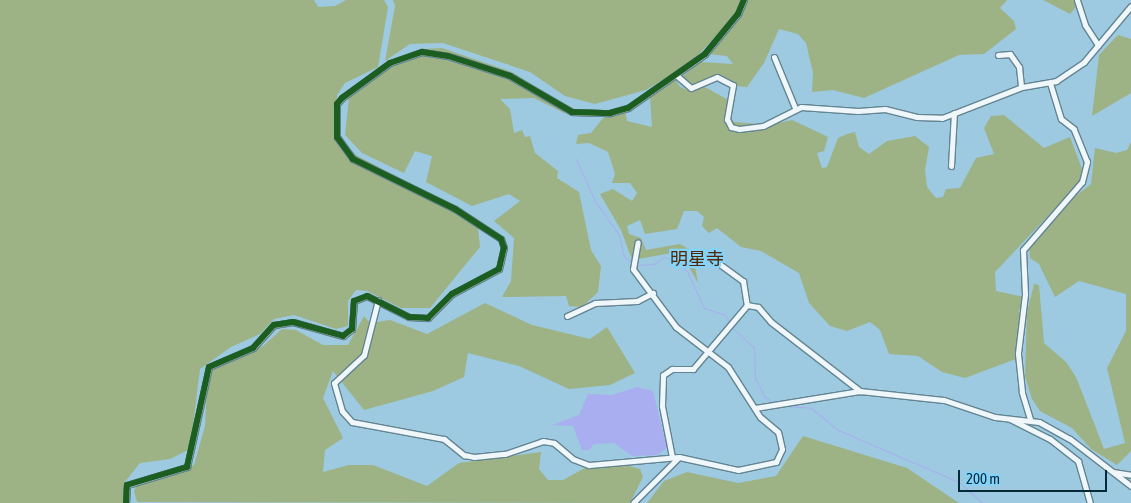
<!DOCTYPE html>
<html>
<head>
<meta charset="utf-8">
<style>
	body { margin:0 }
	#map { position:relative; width:1131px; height:503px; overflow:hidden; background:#9dcae0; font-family:"Asap Condensed","Noto Sans JP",sans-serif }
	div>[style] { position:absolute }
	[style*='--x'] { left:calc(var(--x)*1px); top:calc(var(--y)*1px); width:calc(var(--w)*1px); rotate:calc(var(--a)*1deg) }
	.forest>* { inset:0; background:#9db285 }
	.water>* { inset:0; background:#a9aef0 }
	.stream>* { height:1px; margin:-0.5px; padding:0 0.5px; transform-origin:0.5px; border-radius:0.5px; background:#a9aef0 }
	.roads { filter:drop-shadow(1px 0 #638492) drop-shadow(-1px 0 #638492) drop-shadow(0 1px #638492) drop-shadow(0 -1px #638492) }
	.minor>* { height:5px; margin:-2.5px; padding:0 2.5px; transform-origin:2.5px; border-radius:2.5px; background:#f0f7fa }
	.cycleway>* { height:6px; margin:-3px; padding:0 3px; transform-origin:3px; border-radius:3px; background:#1b5e20 }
	span { translate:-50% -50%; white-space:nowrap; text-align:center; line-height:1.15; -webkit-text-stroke:4.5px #82d4fb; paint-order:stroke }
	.quarter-label { font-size:18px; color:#542606 }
	.scale { position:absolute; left:958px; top:470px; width:149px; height:22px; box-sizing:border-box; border:2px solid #042938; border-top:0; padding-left:6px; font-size:15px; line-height:18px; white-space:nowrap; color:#042938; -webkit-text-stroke:4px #82d4fb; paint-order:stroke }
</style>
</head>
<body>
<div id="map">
	<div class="forest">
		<div style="clip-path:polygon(0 0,314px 0,318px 7px,335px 6px,346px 0,384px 0,388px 7px,378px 67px,345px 83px,337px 95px,337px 136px,356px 155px,477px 219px,480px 247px,430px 308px,401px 308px,367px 291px,356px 290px,348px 301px,348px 326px,336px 329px,294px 315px,274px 319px,260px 334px,231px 347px,200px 369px,190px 449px,170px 459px,140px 463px,124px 483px,129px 503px,0 503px)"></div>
		<div style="clip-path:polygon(393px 0,742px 0,736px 14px,692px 62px,646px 90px,595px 104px,565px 96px,530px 72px,443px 43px,410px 44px,385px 61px,395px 6px)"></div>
		<div style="clip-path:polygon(747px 0,1007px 0,1000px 8px,1014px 21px,1016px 29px,984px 54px,959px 55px,864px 98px,833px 90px,812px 92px,813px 73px,806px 43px,798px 34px,779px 29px,764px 63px,747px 87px,736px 86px,722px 75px,692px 87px,681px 78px,700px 62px,733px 64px,727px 56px,708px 54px,743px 14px)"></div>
		<div style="clip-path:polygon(1043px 0,1081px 0,1081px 1px,1070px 14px)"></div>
		<div style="clip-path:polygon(1118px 35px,1131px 39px,1131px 93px,1092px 116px,1099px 55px)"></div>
		<div style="clip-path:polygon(442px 48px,512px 72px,571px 109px,564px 113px,534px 98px,500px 99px,510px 109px,514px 133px,522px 130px,525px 137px,530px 136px,535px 153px,558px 171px,557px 178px,579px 192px,591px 250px,601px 266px,598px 292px,582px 307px,569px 306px,566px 296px,502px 297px,511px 281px,514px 238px,494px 221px,520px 201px,509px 194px,472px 206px,426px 182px,432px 156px,415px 151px,404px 173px,362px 153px,345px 135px,349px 97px,401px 56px,422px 49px)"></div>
		<div style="clip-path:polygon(675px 79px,680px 87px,690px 91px,705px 87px,730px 101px,727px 113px,734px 122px,769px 125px,792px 120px,822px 134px,828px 137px,824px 151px,817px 153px,822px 168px,827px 167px,838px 138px,847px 134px,855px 132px,859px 147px,869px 154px,887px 141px,915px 136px,929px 147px,925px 170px,927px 187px,936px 198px,943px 197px,946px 189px,960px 188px,976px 158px,994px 154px,984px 128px,991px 116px,1004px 115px,1044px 148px,1070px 137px,1085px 177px,995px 272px,996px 291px,1024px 297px,1019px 311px,1019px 358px,965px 378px,942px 372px,918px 356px,889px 354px,880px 330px,870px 322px,847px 331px,830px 326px,809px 303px,799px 273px,761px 251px,741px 247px,717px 228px,709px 233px,702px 226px,704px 217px,697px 211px,684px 211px,677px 229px,645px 234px,640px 220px,627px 226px,629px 234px,641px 238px,646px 250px,680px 244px,692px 251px,698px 283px,685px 260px,672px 253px,632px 260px,621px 230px,600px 194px,613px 189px,632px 201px,637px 193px,630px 183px,612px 183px,615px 174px,608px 152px,589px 143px,576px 144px,578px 135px,591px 133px,603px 118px,625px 110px,627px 121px,652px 127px,650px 95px)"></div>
		<div style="clip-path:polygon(1131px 142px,1131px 451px,1117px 465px,1091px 449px,1072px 428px,1040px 411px,1032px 399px,1025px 376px,1027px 313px,1034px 284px,1039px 285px,1044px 343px,1066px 362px,1076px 377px,1104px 449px,1125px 443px,1107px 368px,1126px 331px,1126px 294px,1079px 281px,1055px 297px,1039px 264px,1030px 258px,1029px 248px,1060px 208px,1091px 184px,1095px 148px,1116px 153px,1127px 150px)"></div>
		<div style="clip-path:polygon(485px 303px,532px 325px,590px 339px,607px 327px,635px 373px,610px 385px,569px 389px,519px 366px,468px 353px,464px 377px,433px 391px,364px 410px,333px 371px,323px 398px,343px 438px,325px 450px,323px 472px,349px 465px,373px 465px,427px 486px,459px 463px,541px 452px,539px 469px,548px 480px,563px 480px,585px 468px,621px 464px,640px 469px,643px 477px,630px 503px,137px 502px,134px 491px,140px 479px,175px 474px,194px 465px,205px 426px,207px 385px,214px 367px,231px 357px,263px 346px,282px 329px,296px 330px,323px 345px,348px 345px,364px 316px,370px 323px,390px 320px,427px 334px)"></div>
		<div style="clip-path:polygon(803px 436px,907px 468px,959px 503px,647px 503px,664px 481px,687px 472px,738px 483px,776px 476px)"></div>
	</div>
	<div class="water">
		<div style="clip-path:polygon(637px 387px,653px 391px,667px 448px,657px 455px,632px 456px,614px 443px,594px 444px,589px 450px,582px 450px,573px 426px,552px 425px,579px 415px,588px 394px,612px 395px)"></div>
	</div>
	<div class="stream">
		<div style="--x:576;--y:159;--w:46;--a:65.7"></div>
		<div style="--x:595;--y:201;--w:42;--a:54.8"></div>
		<div style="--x:619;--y:235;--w:22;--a:77"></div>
		<div style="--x:624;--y:256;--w:12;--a:42"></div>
		<div style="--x:637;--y:265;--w:17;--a:-3"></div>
		<div style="--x:654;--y:264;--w:12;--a:-35"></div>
		<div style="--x:664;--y:257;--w:11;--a:15"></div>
		<div style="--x:675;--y:260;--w:16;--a:43"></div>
		<div style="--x:687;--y:271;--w:41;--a:65.3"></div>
		<div style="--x:704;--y:308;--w:22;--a:18"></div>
		<div style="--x:725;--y:315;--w:9;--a:58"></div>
		<div style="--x:731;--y:327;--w:31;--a:42"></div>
		<div style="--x:754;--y:348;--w:30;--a:88"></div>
		<div style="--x:755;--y:378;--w:20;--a:63"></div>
		<div style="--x:764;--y:396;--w:12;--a:35"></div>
		<div style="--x:785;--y:406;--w:26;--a:4"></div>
		<div style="--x:811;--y:408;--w:35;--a:39"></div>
		<div style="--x:838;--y:430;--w:132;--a:23.3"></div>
		<div style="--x:959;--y:482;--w:31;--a:42"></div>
	</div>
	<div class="roads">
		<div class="minor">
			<div style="--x:1077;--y:0;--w:26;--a:72"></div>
			<div style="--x:1085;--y:25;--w:24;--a:57"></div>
			<div style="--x:998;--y:55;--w:12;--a:-5"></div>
			<div style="--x:1010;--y:54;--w:16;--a:55"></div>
			<div style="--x:1019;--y:67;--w:20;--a:84"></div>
			<div style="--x:774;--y:57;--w:55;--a:67.6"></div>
			<div style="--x:676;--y:75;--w:20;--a:41"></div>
			<div style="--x:691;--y:88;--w:28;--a:-23"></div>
			<div style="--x:717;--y:77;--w:18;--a:27"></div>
			<div style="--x:733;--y:85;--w:35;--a:100"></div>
			<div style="--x:727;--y:119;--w:9;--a:63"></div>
			<div style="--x:731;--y:127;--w:8;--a:14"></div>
			<div style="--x:739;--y:129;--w:24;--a:-7"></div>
			<div style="--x:763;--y:126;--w:42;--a:-26.6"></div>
			<div style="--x:801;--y:107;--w:57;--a:4"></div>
			<div style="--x:858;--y:111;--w:27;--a:-4"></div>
			<div style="--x:885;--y:109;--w:33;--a:14"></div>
			<div style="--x:917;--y:117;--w:25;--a:2"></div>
			<div style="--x:942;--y:118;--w:86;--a:-21.2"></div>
			<div style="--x:1022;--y:87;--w:35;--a:-10"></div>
			<div style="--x:1056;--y:81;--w:34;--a:-34"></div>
			<div style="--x:1084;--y:62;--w:73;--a:-50"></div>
			<div style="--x:951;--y:166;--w:53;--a:-86.8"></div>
			<div style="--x:714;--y:260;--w:36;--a:36"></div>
			<div style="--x:743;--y:281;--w:24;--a:81"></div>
			<div style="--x:378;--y:300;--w:57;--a:104.3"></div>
			<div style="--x:364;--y:355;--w:41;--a:137"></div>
			<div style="--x:334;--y:383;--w:29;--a:74"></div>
			<div style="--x:342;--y:411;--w:15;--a:48"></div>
			<div style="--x:352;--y:422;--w:94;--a:10.5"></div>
			<div style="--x:444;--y:439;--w:26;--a:39"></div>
			<div style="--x:464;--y:455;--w:10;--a:11"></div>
			<div style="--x:474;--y:457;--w:31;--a:-6"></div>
			<div style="--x:505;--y:454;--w:40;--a:-18.9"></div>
			<div style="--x:543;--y:441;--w:11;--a:10"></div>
			<div style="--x:554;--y:443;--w:25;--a:40"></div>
			<div style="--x:573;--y:459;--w:17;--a:21"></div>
			<div style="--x:589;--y:465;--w:90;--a:-5.1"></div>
			<div style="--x:679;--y:457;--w:60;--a:12.4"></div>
			<div style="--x:738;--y:470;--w:39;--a:-12"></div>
			<div style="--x:776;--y:462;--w:14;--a:-65"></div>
			<div style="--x:782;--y:449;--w:17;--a:-103"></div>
			<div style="--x:778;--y:432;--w:23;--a:-140"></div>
			<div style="--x:760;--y:417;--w:59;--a:-122.6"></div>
			<div style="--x:728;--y:367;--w:66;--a:-142.4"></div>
			<div style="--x:676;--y:327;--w:72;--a:-126.6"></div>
			<div style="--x:633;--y:269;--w:27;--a:-80"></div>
			<div style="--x:567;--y:316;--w:31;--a:-25"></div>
			<div style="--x:595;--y:303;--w:42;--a:-2.7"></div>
			<div style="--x:637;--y:301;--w:18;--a:-27"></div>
			<div style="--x:755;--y:408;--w:106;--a:-9.2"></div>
			<div style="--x:860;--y:391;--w:84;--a:6.1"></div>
			<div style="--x:944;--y:400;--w:54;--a:18.4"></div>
			<div style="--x:995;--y:417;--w:44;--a:6.5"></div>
			<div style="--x:1039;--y:422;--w:35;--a:29"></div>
			<div style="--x:1070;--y:439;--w:77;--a:37.6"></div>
			<div style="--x:1010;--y:419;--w:45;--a:26.6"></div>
			<div style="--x:1050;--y:439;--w:36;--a:38"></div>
			<div style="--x:1078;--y:461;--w:44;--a:74.1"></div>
			<div style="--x:1030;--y:419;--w:28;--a:-107"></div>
			<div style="--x:1022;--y:392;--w:39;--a:-96"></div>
			<div style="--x:1018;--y:353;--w:59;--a:-83.2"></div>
			<div style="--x:1025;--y:294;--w:44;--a:-92.6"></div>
			<div style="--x:1023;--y:250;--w:90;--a:-49.1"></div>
			<div style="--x:1082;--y:182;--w:21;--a:-76"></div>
			<div style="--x:1087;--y:162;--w:35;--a:-112"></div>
			<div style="--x:1074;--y:129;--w:16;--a:-142"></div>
			<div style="--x:1061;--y:119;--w:37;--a:-107"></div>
			<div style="--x:672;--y:457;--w:52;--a:-101.1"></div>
			<div style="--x:662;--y:406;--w:31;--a:-88"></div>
			<div style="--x:663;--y:375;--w:11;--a:-34"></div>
			<div style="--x:672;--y:369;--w:21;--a:0"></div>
			<div style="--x:693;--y:369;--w:84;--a:-49.8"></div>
			<div style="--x:747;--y:305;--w:11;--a:10"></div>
			<div style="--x:758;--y:307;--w:20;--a:49"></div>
			<div style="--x:771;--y:322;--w:113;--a:37.8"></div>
			<div style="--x:1113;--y:472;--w:18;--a:9"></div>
			<div style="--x:126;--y:503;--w:18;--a:-87"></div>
			<div style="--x:127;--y:485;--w:63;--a:-16.7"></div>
			<div style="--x:187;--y:467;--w:102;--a:-77.6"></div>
			<div style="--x:209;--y:367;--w:48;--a:-23.4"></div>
			<div style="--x:253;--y:348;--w:31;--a:-48"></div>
			<div style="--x:274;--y:325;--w:19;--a:-9"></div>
			<div style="--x:293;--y:322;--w:52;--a:15.6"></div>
			<div style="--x:343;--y:336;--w:11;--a:-38"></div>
			<div style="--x:352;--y:329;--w:28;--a:-86"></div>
			<div style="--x:354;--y:301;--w:14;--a:-21"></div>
			<div style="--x:367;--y:296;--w:47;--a:26.6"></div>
			<div style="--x:409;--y:317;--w:19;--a:3"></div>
			<div style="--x:428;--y:318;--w:34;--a:-45"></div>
			<div style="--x:452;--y:294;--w:53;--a:-28"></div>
			<div style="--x:499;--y:269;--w:22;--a:-77"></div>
			<div style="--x:504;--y:248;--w:9;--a:-108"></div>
			<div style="--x:501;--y:239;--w:55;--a:-146.9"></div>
			<div style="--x:455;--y:209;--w:114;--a:-153.9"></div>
			<div style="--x:353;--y:159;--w:27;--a:-126"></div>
			<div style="--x:337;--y:137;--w:33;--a:-90"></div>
			<div style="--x:337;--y:104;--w:8;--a:-50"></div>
			<div style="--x:342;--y:98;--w:59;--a:-36.1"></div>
			<div style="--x:390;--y:63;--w:34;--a:-19"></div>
			<div style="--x:422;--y:52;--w:26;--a:9"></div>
			<div style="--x:448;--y:56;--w:65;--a:17.9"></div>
			<div style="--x:510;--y:76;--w:72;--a:30.1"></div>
			<div style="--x:572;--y:112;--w:38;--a:2"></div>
			<div style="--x:610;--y:113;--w:19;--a:-16"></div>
			<div style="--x:628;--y:108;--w:94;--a:-35"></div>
			<div style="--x:705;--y:54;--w:52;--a:-50.5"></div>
			<div style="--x:738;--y:14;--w:15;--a:-67"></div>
			<div style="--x:633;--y:503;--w:65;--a:-45"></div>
		</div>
	</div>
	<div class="cycleway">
		<div style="--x:126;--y:503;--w:18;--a:-87"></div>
		<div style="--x:127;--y:485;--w:63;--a:-16.7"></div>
		<div style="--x:187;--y:467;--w:102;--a:-77.6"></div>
		<div style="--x:209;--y:367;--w:48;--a:-23.4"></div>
		<div style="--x:253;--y:348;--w:31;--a:-48"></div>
		<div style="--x:274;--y:325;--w:19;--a:-9"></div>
		<div style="--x:293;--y:322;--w:52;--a:15.6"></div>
		<div style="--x:343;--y:336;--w:11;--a:-38"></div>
		<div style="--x:352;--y:329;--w:28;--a:-86"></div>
		<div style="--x:354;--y:301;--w:14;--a:-21"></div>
		<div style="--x:367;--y:296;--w:47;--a:26.6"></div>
		<div style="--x:409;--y:317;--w:19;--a:3"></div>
		<div style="--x:428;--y:318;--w:34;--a:-45"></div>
		<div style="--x:452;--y:294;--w:53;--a:-28"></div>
		<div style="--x:499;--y:269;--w:22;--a:-77"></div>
		<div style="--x:504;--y:248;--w:9;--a:-108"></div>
		<div style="--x:501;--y:239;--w:55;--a:-146.9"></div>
		<div style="--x:455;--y:209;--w:114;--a:-153.9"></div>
		<div style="--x:353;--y:159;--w:27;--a:-126"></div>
		<div style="--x:337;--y:137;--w:33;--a:-90"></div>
		<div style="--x:337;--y:104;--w:8;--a:-50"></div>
		<div style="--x:342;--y:98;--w:59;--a:-36.1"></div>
		<div style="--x:390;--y:63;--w:34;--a:-19"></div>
		<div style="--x:422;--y:52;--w:26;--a:9"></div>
		<div style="--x:448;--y:56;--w:65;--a:17.9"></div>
		<div style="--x:510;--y:76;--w:72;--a:30.1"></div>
		<div style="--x:572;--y:112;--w:38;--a:2"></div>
		<div style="--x:610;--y:113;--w:19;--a:-16"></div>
		<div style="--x:628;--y:108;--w:94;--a:-35"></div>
		<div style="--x:705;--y:54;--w:52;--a:-50.5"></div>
		<div style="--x:738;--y:14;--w:15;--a:-67"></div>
	</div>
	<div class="quarter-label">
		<span style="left:697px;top:259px">明星寺</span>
	</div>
	<div class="scale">200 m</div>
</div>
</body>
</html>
